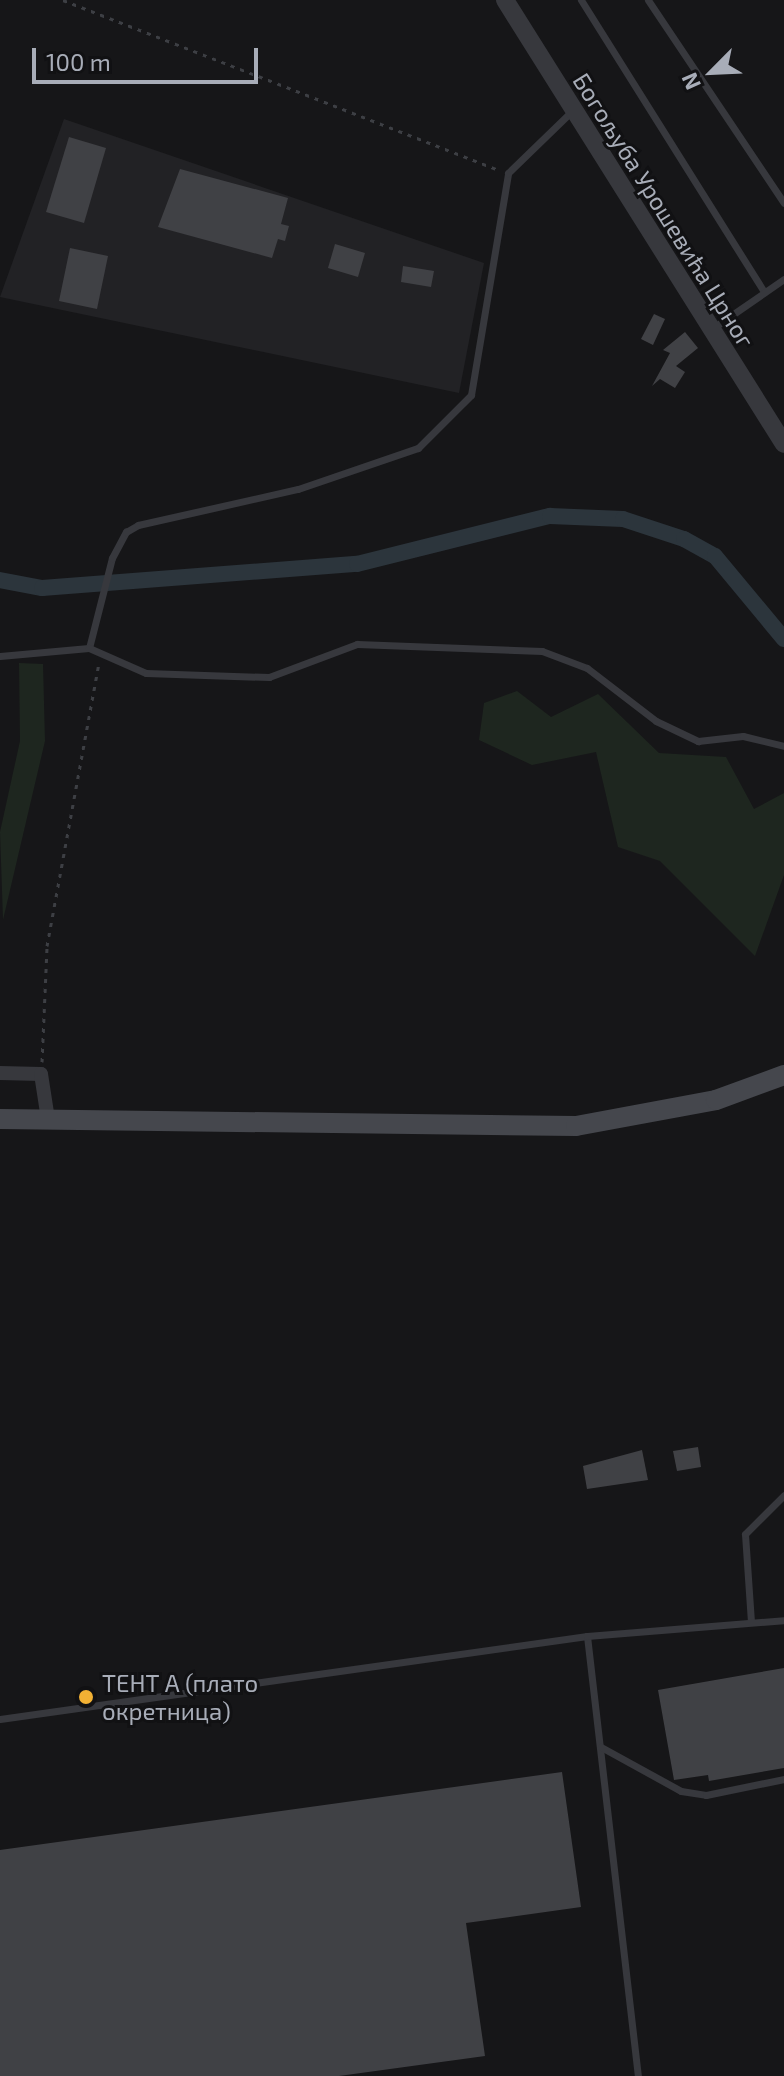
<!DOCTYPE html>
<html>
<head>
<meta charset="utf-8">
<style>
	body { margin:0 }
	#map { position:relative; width:784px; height:2076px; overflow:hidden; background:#161618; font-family:"Exo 2",sans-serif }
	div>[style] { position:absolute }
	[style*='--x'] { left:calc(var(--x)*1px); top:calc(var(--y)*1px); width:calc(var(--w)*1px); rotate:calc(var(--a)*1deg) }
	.built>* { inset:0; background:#222225 }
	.green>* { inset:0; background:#1e261f }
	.canal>* { height:16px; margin:-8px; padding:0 8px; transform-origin:8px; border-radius:8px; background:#2c353c }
	.building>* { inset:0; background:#404145 }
	.path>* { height:3px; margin-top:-1.5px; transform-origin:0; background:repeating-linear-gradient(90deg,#3d3f44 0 4px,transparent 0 10px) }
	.service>* { height:7px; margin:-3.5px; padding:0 3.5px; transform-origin:3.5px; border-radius:3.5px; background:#37383d }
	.minor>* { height:14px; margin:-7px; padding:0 7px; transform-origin:7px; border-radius:7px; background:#37383d }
	.tertiary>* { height:18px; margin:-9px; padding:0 9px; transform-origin:9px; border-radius:9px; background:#37383d }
	.secondary>* { height:20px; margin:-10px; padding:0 10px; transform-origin:10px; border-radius:10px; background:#45474d }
	.dots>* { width:22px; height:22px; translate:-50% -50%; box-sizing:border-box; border:4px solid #111113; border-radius:50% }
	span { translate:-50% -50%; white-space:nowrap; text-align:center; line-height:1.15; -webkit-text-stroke:6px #111113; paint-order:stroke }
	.street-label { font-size:24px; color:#a8adb8 }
	.poi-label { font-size:24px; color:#a8adb8 }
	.left { translate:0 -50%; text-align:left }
	.north { position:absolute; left:672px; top:32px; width:80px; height:80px; -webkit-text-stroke:6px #111113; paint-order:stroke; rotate:246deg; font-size:22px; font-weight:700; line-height:32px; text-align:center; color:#a8adb8 }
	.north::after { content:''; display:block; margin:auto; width:28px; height:36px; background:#a8adb8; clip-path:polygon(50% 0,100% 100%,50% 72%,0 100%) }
	.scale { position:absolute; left:32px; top:48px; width:226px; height:36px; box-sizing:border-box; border:4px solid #a8adb8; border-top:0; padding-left:10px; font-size:24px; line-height:28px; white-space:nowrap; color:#a8adb8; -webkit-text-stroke:6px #111113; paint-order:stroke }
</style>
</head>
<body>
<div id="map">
	<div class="built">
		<div style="clip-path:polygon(64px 119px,484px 263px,459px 393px,0 297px)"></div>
	</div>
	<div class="green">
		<div style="clip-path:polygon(19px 663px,43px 664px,45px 741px,3px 920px,0 832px,20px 741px)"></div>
		<div style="clip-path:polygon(517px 691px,551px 717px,598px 694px,659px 753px,726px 757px,754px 809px,784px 793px,784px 875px,755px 956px,660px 861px,618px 847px,596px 752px,532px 765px,479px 740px,484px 703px)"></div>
	</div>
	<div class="canal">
		<div style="--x:0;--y:580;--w:43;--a:10.8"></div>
		<div style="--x:42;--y:588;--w:316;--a:-4.4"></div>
		<div style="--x:357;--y:564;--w:199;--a:-14"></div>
		<div style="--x:550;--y:516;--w:73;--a:2.4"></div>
		<div style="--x:623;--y:519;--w:64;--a:18.2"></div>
		<div style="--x:684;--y:539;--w:35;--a:29"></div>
		<div style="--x:715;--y:556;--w:108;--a:50.3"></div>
	</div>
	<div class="building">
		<div style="clip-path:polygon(69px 137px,106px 148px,84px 223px,46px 212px)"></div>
		<div style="clip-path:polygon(180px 169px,288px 198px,281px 224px,289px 226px,285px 241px,278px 239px,272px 258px,158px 227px)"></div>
		<div style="clip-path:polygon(335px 244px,365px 253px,358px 277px,328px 268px)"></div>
		<div style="clip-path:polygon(70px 248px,108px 256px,97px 309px,59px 301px)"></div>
		<div style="clip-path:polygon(403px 266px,434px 271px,431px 287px,401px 282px)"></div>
		<div style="clip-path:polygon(654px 314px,665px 319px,653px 345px,641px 339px)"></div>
		<div style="clip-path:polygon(685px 332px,698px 348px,676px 366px,685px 372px,675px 388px,660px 379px,652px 386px,670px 353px,663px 350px)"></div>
		<div style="clip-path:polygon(698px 1447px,701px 1467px,677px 1471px,673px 1451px)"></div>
		<div style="clip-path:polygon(642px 1450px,648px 1480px,587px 1489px,583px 1466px)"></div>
		<div style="clip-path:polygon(784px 1668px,784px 1768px,709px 1781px,708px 1775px,674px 1780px,658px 1690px)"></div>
		<div style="clip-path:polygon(562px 1772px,581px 1907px,466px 1923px,485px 2056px,339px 2076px,0 2076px,0 1850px)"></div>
	</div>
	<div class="path">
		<div style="--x:63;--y:0;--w:466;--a:21.3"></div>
		<div style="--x:42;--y:1062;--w:116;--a:-87.5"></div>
		<div style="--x:47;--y:946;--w:288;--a:-79.6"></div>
	</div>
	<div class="service">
		<div style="--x:581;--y:0;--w:345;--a:57.9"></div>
		<div style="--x:648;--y:0;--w:244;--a:56.2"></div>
		<div style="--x:713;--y:328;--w:86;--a:-34.6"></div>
		<div style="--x:89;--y:648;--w:93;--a:-75.7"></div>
		<div style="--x:112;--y:558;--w:30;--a:-62"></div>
		<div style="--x:126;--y:532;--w:14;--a:-30"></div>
		<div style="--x:138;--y:525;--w:164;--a:-12.7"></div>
		<div style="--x:298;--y:489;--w:127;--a:-18.9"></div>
		<div style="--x:418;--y:448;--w:75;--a:-45"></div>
		<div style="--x:471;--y:395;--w:225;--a:-80.5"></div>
		<div style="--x:508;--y:173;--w:89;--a:-44.1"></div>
		<div style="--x:0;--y:656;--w:89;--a:-5.1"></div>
		<div style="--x:89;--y:648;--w:62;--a:23.7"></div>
		<div style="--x:146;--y:673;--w:123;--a:1.9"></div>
		<div style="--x:269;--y:677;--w:94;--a:-20.6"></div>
		<div style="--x:357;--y:644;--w:185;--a:2.2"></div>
		<div style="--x:542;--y:651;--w:48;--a:20.7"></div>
		<div style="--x:587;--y:668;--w:87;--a:37.5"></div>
		<div style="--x:656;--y:721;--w:47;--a:25.5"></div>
		<div style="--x:698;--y:741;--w:45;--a:-6.3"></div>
		<div style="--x:743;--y:736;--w:42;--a:13.7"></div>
		<div style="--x:751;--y:1622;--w:88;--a:-93.9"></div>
		<div style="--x:745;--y:1534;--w:55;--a:-45"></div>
		<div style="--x:587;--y:1636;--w:443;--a:83.4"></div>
		<div style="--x:0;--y:1719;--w:593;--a:-8.05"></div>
		<div style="--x:587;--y:1636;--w:198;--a:-4.6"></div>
		<div style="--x:601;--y:1747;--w:91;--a:28.8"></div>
		<div style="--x:681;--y:1791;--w:25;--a:9"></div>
		<div style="--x:706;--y:1795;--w:80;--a:-11.6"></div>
	</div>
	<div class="minor">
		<div style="--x:0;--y:1073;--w:41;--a:1.4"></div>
		<div style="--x:41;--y:1074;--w:46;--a:81.2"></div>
	</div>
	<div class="tertiary">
		<div style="--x:505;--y:0;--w:524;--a:57.86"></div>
	</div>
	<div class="secondary">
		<div style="--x:0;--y:1119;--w:576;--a:0.7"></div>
		<div style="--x:576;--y:1126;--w:142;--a:-10.5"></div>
		<div style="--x:716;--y:1100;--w:72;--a:-20.2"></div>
	</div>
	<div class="dots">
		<div style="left:86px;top:1697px;background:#f2b134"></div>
	</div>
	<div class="street-label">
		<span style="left:664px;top:210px;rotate:58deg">Богољуба Урошевића Црног</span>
	</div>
	<div class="poi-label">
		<span class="left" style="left:102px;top:1697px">ТЕНТ А (плато<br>окретница)</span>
	</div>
	<div class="north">N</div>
	<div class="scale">100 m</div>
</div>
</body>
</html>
